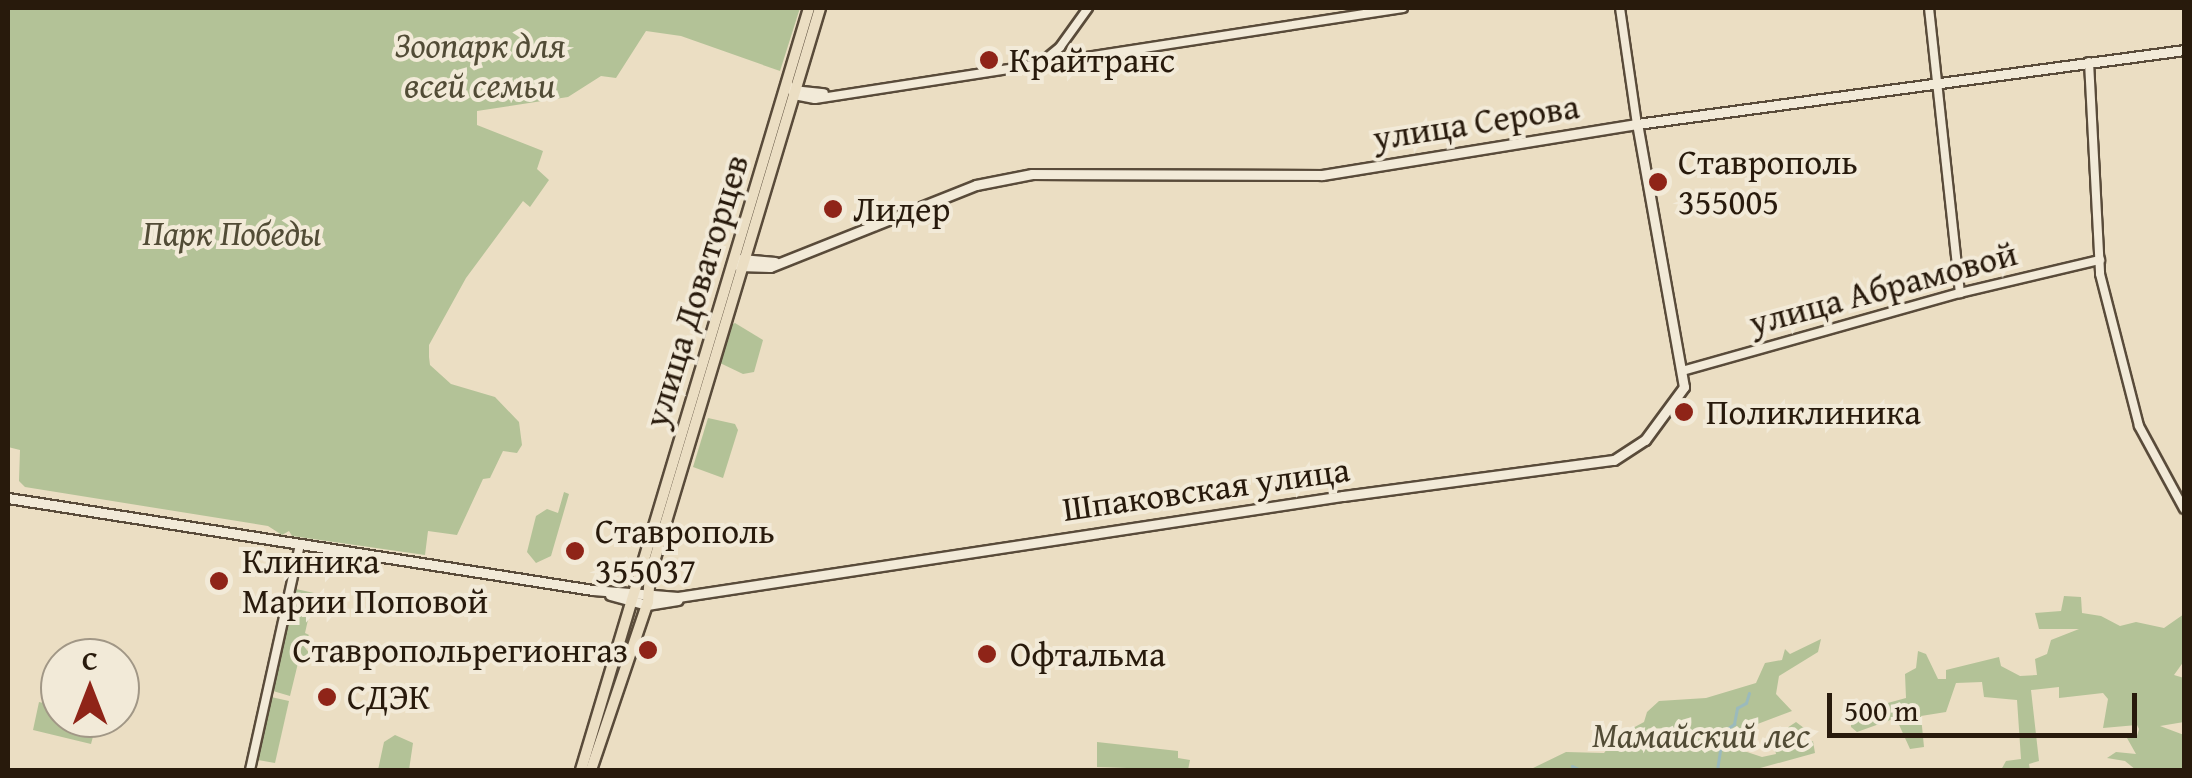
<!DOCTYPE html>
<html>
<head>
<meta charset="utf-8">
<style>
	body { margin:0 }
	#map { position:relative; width:2192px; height:778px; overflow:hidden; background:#ebdec3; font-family:"Gentium Book Plus",serif }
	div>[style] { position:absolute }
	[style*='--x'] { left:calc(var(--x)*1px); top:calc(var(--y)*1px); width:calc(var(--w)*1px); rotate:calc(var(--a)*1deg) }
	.green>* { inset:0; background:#b3c297 }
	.stream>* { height:2.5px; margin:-1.25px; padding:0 1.25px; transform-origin:1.25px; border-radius:1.25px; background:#9bbabc }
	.roads { filter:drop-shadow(2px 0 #594b3a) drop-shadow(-2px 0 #594b3a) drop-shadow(0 2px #594b3a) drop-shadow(0 -2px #594b3a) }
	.tertiary>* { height:8px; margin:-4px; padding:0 4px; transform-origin:4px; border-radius:4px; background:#f2ead8 }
	.secondary>* { height:9px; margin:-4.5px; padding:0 4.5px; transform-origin:4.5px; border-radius:4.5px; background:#f2ead8 }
	.primary>* { height:10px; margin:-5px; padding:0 5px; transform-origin:5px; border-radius:5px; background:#ebdec3 }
	.dots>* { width:28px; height:28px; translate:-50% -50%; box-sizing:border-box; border:5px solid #f2ead8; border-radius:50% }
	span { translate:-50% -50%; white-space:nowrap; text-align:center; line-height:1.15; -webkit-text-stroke:8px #f2ead8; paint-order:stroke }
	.park-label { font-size:35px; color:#524c36; font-style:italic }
	.poi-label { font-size:35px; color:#281a0c }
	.left { translate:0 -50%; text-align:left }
	.right { translate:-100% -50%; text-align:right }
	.street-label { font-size:35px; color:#281a0c }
	.frame { position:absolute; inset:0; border:10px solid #281a0c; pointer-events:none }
	.north { position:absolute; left:40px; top:638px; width:100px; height:100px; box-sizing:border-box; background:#f2ead8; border:2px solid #a19786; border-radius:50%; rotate:0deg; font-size:28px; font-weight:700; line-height:40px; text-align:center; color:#281a0c }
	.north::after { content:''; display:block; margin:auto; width:35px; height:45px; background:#8f2418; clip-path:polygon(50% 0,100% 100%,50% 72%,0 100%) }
	.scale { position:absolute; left:1827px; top:693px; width:310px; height:45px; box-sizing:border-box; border:5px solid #281a0c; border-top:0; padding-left:12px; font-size:30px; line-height:35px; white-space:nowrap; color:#281a0c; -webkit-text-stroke:8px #f2ead8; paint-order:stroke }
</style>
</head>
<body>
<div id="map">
	<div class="green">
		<div style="clip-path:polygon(8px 8px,800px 8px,780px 71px,681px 36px,646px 31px,616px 78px,601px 76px,568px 97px,477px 111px,477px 125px,543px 151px,537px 169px,549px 180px,530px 207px,523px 201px,466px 278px,429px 345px,429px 357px,430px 365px,451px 384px,495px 397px,519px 422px,522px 445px,517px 453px,503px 451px,490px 478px,483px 479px,457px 535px,428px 531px,425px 555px,292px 536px,289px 531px,282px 535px,268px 526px,25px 487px,19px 481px,20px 450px,8px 447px)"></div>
		<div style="clip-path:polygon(735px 323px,763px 340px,754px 372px,743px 374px,720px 363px,731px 325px)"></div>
		<div style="clip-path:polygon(708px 418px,735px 424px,738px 430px,723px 478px,693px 467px)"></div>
		<div style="clip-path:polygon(564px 492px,569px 494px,551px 556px,536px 563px,527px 552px,536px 516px,547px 509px,558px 513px)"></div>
		<div style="clip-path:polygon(296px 589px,314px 593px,305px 633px,309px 635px,302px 644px,311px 655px,306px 661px,299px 659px,290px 696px,273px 691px)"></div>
		<div style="clip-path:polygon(2064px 596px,2081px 597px,2082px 613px,2101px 616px,2120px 626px,2136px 622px,2164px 628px,2184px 614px,2184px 661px,2174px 675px,2184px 678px,2184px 722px,2160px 726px,2184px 735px,2184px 770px,2136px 770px,2125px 761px,2107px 758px,2116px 752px,2136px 754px,2127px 738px,2137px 736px,2139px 729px,2137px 725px,2103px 728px,2108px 699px,2103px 693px,2059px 698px,2059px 687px,2031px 690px,2039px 761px,2029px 764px,2030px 770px,2001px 770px,2006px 761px,2021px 759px,2017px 700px,1984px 697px,1982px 682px,1956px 683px,1946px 712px,1921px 716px,1924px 747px,1910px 749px,1896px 718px,1857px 732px,1851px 727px,1851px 713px,1906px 698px,1905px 674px,1916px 668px,1918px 651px,1926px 654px,1938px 679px,1946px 679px,1946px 670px,1999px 657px,2001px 666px,2020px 676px,2037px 675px,2035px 659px,2047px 654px,2051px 640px,2079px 629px,2039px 629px,2035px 613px,2061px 611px)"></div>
		<div style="clip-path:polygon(1821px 639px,1818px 652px,1779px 676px,1776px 694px,1792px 711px,1739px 731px,1735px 748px,1762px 757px,1776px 754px,1774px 745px,1781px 732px,1796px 722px,1808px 731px,1800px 740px,1805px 744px,1813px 741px,1815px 753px,1753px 770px,1529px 770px,1566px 752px,1604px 753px,1618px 736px,1644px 722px,1647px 712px,1659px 701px,1706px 698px,1756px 683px,1765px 663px,1782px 660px,1785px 649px,1790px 654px)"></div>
		<div style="clip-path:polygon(271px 697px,289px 701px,275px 763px,258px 760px)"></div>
		<div style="clip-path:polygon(39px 702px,60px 707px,60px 718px,98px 718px,91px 744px,33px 730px)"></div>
		<div style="clip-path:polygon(395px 735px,413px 743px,409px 770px,378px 770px,384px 742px)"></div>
		<div style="clip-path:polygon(1097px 742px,1178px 751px,1178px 758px,1190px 760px,1188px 770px,1097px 767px)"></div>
	</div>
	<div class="stream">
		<div style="--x:1572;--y:766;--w:10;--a:24"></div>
		<div style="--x:1717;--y:770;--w:38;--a:-81"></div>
		<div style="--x:1723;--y:732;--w:14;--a:-36"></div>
		<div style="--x:1734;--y:724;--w:16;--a:-79"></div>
		<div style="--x:1737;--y:708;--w:10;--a:-29"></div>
		<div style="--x:1746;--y:703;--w:10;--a:-73"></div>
	</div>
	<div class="roads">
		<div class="tertiary">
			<div style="--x:1620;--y:8;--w:117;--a:81.7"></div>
			<div style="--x:1929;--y:8;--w:287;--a:83.8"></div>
			<div style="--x:1043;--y:61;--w:22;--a:-39"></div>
			<div style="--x:1060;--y:47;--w:48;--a:-54.3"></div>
			<div style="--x:2089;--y:62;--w:212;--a:87"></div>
			<div style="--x:2100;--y:274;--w:157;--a:75.6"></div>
			<div style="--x:2139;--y:426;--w:94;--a:61.5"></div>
			<div style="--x:787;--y:82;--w:15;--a:62"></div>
			<div style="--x:794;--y:95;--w:21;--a:11"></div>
			<div style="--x:815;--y:99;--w:595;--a:-8.8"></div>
			<div style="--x:793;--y:90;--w:31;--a:6"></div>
			<div style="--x:1682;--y:371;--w:289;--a:-15.7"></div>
			<div style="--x:1960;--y:293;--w:144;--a:-13.3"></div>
			<div style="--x:250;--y:770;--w:231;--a:-77.5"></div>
		</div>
		<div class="secondary">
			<div style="--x:741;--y:259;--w:34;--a:5"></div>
			<div style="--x:739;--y:266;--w:31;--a:2"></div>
			<div style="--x:770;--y:267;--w:222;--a:-21.7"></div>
			<div style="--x:976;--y:185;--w:57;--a:-11.1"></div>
			<div style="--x:1032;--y:174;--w:290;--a:0.2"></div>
			<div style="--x:1322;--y:175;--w:319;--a:-9.2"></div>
			<div style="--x:1637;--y:124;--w:552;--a:-7.7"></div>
			<div style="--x:8;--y:498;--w:592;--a:8.94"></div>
			<div style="--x:593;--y:590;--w:85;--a:4.7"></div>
			<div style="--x:678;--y:597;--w:673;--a:-8.64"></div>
			<div style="--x:1343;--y:496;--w:273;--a:-7.6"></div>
			<div style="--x:1614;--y:460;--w:37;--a:-33"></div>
			<div style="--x:1645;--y:440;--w:66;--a:-53.7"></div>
			<div style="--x:1684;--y:387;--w:267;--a:-100.1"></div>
			<div style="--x:610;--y:595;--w:38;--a:15"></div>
			<div style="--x:647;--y:605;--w:31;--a:-9"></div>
		</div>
		<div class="primary">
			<div style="--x:581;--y:770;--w:795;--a:-73.34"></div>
			<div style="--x:591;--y:770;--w:177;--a:-71.3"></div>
			<div style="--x:648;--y:602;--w:27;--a:-86"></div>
			<div style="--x:650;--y:575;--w:592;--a:-73.31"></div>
		</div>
	</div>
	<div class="dots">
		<div style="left:989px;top:60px;background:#8f2418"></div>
		<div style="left:1658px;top:182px;background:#8f2418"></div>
		<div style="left:833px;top:209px;background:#8f2418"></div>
		<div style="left:1684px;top:412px;background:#8f2418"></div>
		<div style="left:575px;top:551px;background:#8f2418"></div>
		<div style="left:219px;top:581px;background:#8f2418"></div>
		<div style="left:648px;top:650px;background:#8f2418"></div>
		<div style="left:987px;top:654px;background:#8f2418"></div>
		<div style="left:327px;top:697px;background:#8f2418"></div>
	</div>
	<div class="park-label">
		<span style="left:480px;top:65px">Зоопарк для<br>всей семьи</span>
		<span style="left:232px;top:233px">Парк Победы</span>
		<span style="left:1701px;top:735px">Мамайский лес</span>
	</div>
	<div class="poi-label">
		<span class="left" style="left:1009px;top:60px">Крайтранс</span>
		<span class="left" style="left:1678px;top:182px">Ставрополь<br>355005</span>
		<span class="left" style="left:853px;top:209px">Лидер</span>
		<span class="left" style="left:1706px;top:412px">Поликлиника</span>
		<span class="left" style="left:595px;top:551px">Ставрополь<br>355037</span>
		<span class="left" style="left:242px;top:581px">Клиника<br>Марии Поповой</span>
		<span class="right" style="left:628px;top:650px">Ставропольрегионгаз</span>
		<span class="left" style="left:1010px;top:654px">Офтальма</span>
		<span class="left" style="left:347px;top:697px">СДЭК</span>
	</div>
	<div class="street-label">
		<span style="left:1476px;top:122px;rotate:-9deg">улица Серова</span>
		<span style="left:1883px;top:288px;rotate:-15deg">улица Абрамовой</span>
		<span style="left:696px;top:291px;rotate:-73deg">улица Доваторцев</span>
		<span style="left:1206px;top:489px;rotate:-8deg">Шпаковская улица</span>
	</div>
	<div class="frame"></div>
	<div class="north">С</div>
	<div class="scale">500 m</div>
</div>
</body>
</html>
